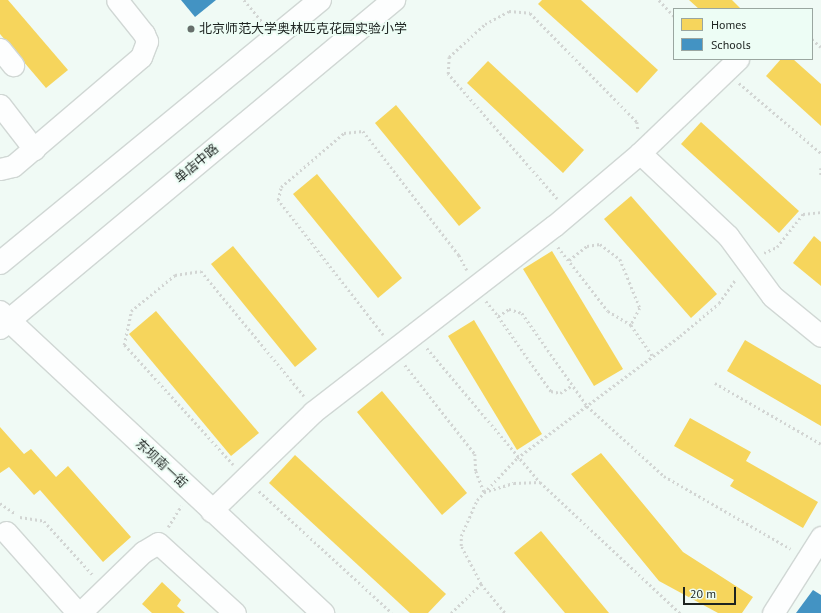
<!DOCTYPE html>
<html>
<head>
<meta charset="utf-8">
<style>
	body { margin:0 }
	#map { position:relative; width:821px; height:613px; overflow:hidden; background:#f0faf5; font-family:"PT Sans","Noto Sans SC",sans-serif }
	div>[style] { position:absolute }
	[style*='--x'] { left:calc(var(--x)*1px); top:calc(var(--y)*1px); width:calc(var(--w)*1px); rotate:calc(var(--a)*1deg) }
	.homes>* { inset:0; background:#f6d55c }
	.schools>* { inset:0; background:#4393c3 }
	.path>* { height:2.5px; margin-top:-1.25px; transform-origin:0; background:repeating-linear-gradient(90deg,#d2d5d3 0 2px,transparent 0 5px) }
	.roads { filter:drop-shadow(1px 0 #d0d7d4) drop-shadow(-1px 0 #d0d7d4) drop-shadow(0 1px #d0d7d4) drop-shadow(0 -1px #d0d7d4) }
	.minor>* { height:21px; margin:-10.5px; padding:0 10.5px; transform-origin:10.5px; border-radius:10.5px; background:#fdfefe }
	.tertiary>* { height:22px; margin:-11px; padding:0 11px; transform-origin:11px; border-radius:11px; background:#fdfefe }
	.dots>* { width:11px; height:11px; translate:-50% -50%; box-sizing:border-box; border:2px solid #edfdf5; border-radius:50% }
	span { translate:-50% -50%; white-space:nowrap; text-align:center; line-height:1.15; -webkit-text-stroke:4px #edfdf5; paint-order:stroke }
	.poi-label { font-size:13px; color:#1d2320 }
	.left { translate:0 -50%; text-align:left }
	.street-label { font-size:13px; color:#1d2320 }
	.legend { position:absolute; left:673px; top:8px; width:140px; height:52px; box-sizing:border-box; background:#edfdf5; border:1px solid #9aa6a0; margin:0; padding:5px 7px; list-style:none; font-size:12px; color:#1d2320 }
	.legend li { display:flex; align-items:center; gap:8px; height:20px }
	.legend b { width:20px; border:1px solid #9aa6a0 }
	.scale { position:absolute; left:683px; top:587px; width:53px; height:18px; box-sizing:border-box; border:2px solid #1d2320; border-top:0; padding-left:5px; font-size:12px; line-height:14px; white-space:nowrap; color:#1d2320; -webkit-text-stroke:3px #edfdf5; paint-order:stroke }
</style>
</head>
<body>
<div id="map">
	<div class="homes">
		<div style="clip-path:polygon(0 0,8px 0,68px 70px,46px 88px,0 34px)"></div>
		<div style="clip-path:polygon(542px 0,581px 0,658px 70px,637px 93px,538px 4px)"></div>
		<div style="clip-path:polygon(689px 0,732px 0,741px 9px,699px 9px)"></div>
		<div style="clip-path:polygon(781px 59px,793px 59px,821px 84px,821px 126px,766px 76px)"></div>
		<div style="clip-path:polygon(488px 61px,584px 150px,563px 173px,467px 83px)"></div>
		<div style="clip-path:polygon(396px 105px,481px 208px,459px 226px,375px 123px)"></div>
		<div style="clip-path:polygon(701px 122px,799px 211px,779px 233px,681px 144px)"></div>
		<div style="clip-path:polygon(317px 174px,402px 278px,378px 298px,293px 194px)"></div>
		<div style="clip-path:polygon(631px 196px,717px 294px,691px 318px,604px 219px)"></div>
		<div style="clip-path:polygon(814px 236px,821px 242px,821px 286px,793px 263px)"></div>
		<div style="clip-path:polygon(233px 246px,317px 349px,295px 367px,211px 264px)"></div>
		<div style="clip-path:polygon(552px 251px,623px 369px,594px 386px,523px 269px)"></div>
		<div style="clip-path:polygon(156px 311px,259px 433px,231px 456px,129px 334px)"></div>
		<div style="clip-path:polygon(474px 320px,542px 434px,517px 450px,448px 336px)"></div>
		<div style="clip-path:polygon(745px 340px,821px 385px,821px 426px,727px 371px)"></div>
		<div style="clip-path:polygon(382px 391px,467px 493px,442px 515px,357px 412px)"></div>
		<div style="clip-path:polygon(690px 418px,751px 452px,746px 461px,818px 502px,803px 528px,730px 486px,734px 480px,674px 446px)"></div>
		<div style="clip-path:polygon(0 427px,24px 454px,31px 449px,56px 477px,68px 466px,131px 537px,103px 562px,40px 490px,34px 495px,9px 467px,0 473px)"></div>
		<div style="clip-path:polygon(601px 453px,683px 552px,753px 597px,742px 613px,718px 613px,659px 581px,571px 474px)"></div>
		<div style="clip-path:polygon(295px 455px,446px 594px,428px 613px,410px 613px,269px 483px)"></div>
		<div style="clip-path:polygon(541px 531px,609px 613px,565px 613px,514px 553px)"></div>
		<div style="clip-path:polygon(162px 582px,181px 600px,177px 606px,185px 613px,152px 613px,142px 604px)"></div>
	</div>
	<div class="schools">
		<div style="clip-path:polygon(181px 0,216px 0,195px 17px)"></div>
		<div style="clip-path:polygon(813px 590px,821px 595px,821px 613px,796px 613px)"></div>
	</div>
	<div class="path">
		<div style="--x:244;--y:0;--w:30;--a:50"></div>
		<div style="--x:659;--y:0;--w:22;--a:47"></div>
		<div style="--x:812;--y:39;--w:12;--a:42"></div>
		<div style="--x:739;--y:83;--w:108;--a:40.5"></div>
		<div style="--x:821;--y:168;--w:7;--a:90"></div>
		<div style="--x:557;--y:199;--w:166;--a:-131.1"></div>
		<div style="--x:448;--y:74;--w:17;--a:-87"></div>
		<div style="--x:449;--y:57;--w:49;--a:-42.5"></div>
		<div style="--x:485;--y:24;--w:27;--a:-28"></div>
		<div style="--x:509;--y:11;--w:21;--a:5"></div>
		<div style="--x:530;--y:13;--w:153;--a:45.5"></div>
		<div style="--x:637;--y:122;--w:7;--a:82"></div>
		<div style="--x:558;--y:247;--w:81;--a:52"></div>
		<div style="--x:608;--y:311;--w:27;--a:31"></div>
		<div style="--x:631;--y:325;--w:37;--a:55"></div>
		<div style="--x:764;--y:253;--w:14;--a:-25"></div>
		<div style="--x:777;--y:247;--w:42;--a:-51.8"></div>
		<div style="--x:803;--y:214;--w:18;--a:-6"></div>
		<div style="--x:569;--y:260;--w:23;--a:-38"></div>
		<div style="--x:587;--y:246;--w:13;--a:-9"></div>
		<div style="--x:600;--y:244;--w:25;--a:37"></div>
		<div style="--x:620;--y:259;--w:53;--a:67.8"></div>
		<div style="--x:640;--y:308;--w:19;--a:118"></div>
		<div style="--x:486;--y:301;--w:19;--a:51"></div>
		<div style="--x:498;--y:316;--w:13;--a:-32"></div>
		<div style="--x:509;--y:309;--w:14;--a:17"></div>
		<div style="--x:522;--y:313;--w:113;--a:55"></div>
		<div style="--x:587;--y:406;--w:104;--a:42.3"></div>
		<div style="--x:664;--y:476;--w:146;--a:29.9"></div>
		<div style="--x:498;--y:316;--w:92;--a:54.8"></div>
		<div style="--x:551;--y:391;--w:9;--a:13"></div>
		<div style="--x:560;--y:393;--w:13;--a:-32"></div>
		<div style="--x:383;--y:335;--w:171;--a:-127.9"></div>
		<div style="--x:278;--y:200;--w:13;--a:-77"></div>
		<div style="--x:281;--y:187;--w:83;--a:-40.6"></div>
		<div style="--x:344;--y:133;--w:19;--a:-6"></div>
		<div style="--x:363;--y:131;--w:157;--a:52.3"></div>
		<div style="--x:459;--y:255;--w:17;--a:62"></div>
		<div style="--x:427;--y:348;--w:175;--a:49.9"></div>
		<div style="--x:540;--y:482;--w:192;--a:43.1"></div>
		<div style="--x:405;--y:365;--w:113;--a:51.8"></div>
		<div style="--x:475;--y:454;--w:17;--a:87"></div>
		<div style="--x:476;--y:471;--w:22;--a:69"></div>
		<div style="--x:715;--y:383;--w:122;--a:29.9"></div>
		<div style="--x:233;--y:465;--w:162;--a:-132.2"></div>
		<div style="--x:124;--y:345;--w:35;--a:-78"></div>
		<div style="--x:131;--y:311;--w:57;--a:-39.3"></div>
		<div style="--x:175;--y:275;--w:26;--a:-9"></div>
		<div style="--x:201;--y:271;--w:162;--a:50.5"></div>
		<div style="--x:259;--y:491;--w:180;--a:42.5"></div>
		<div style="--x:484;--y:492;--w:31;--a:-17"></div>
		<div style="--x:514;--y:483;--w:26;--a:-2"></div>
		<div style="--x:0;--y:503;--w:19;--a:35"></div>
		<div style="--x:20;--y:517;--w:24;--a:9"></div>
		<div style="--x:44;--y:521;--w:73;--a:47.8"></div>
		<div style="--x:168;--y:527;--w:25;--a:-58"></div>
		<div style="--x:481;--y:584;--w:38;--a:50"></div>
		<div style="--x:451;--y:613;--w:42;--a:-44"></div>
		<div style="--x:481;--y:584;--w:43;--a:-117.8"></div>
		<div style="--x:461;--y:546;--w:10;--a:-90"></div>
		<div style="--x:461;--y:536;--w:39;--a:-66"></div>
		<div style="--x:477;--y:500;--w:58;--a:-46.4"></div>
		<div style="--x:517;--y:458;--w:204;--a:-36.8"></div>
		<div style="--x:680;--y:336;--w:51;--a:-40.2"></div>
		<div style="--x:719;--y:303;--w:29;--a:-55"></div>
	</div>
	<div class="roads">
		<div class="minor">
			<div style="--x:0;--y:49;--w:21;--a:51"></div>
			<div style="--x:0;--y:105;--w:56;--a:52.3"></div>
			<div style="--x:640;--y:153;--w:136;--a:-43.8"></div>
			<div style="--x:0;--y:169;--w:13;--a:-13"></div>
			<div style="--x:13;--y:166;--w:168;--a:-40.4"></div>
			<div style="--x:141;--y:57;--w:17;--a:-69"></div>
			<div style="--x:147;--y:41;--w:8;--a:-113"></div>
			<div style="--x:144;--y:34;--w:43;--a:-128.5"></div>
			<div style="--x:211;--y:511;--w:142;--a:-44.1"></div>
			<div style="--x:313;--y:412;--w:304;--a:-37.7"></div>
			<div style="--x:554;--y:226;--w:113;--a:-40.3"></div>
			<div style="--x:640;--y:153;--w:121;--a:43.3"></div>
			<div style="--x:728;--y:236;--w:74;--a:53.7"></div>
			<div style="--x:772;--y:296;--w:63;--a:39.2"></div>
			<div style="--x:6;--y:532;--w:108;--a:48.4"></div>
			<div style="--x:80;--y:613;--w:88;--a:-44.1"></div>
			<div style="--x:143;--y:552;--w:17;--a:-31"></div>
			<div style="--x:158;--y:543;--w:104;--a:42.3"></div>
			<div style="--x:773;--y:613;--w:90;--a:-57.7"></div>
		</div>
		<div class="tertiary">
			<div style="--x:0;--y:263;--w:414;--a:-39.4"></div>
			<div style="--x:0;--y:312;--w:442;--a:43"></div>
			<div style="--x:0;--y:328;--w:513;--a:-39.78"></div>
		</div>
	</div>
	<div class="dots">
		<div style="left:191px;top:29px;background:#676e6b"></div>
	</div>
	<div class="poi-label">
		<span class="left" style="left:199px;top:29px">北京师范大学奥林匹克花园实验小学</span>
	</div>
	<div class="street-label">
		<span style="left:197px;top:164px;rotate:-40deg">单店中路</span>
		<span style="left:161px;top:464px;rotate:43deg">东坝南一街</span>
	</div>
	<ul class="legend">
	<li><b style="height:11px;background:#f6d55c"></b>Homes</li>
	<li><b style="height:11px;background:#4393c3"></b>Schools</li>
	</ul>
	<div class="scale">20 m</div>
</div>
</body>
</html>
